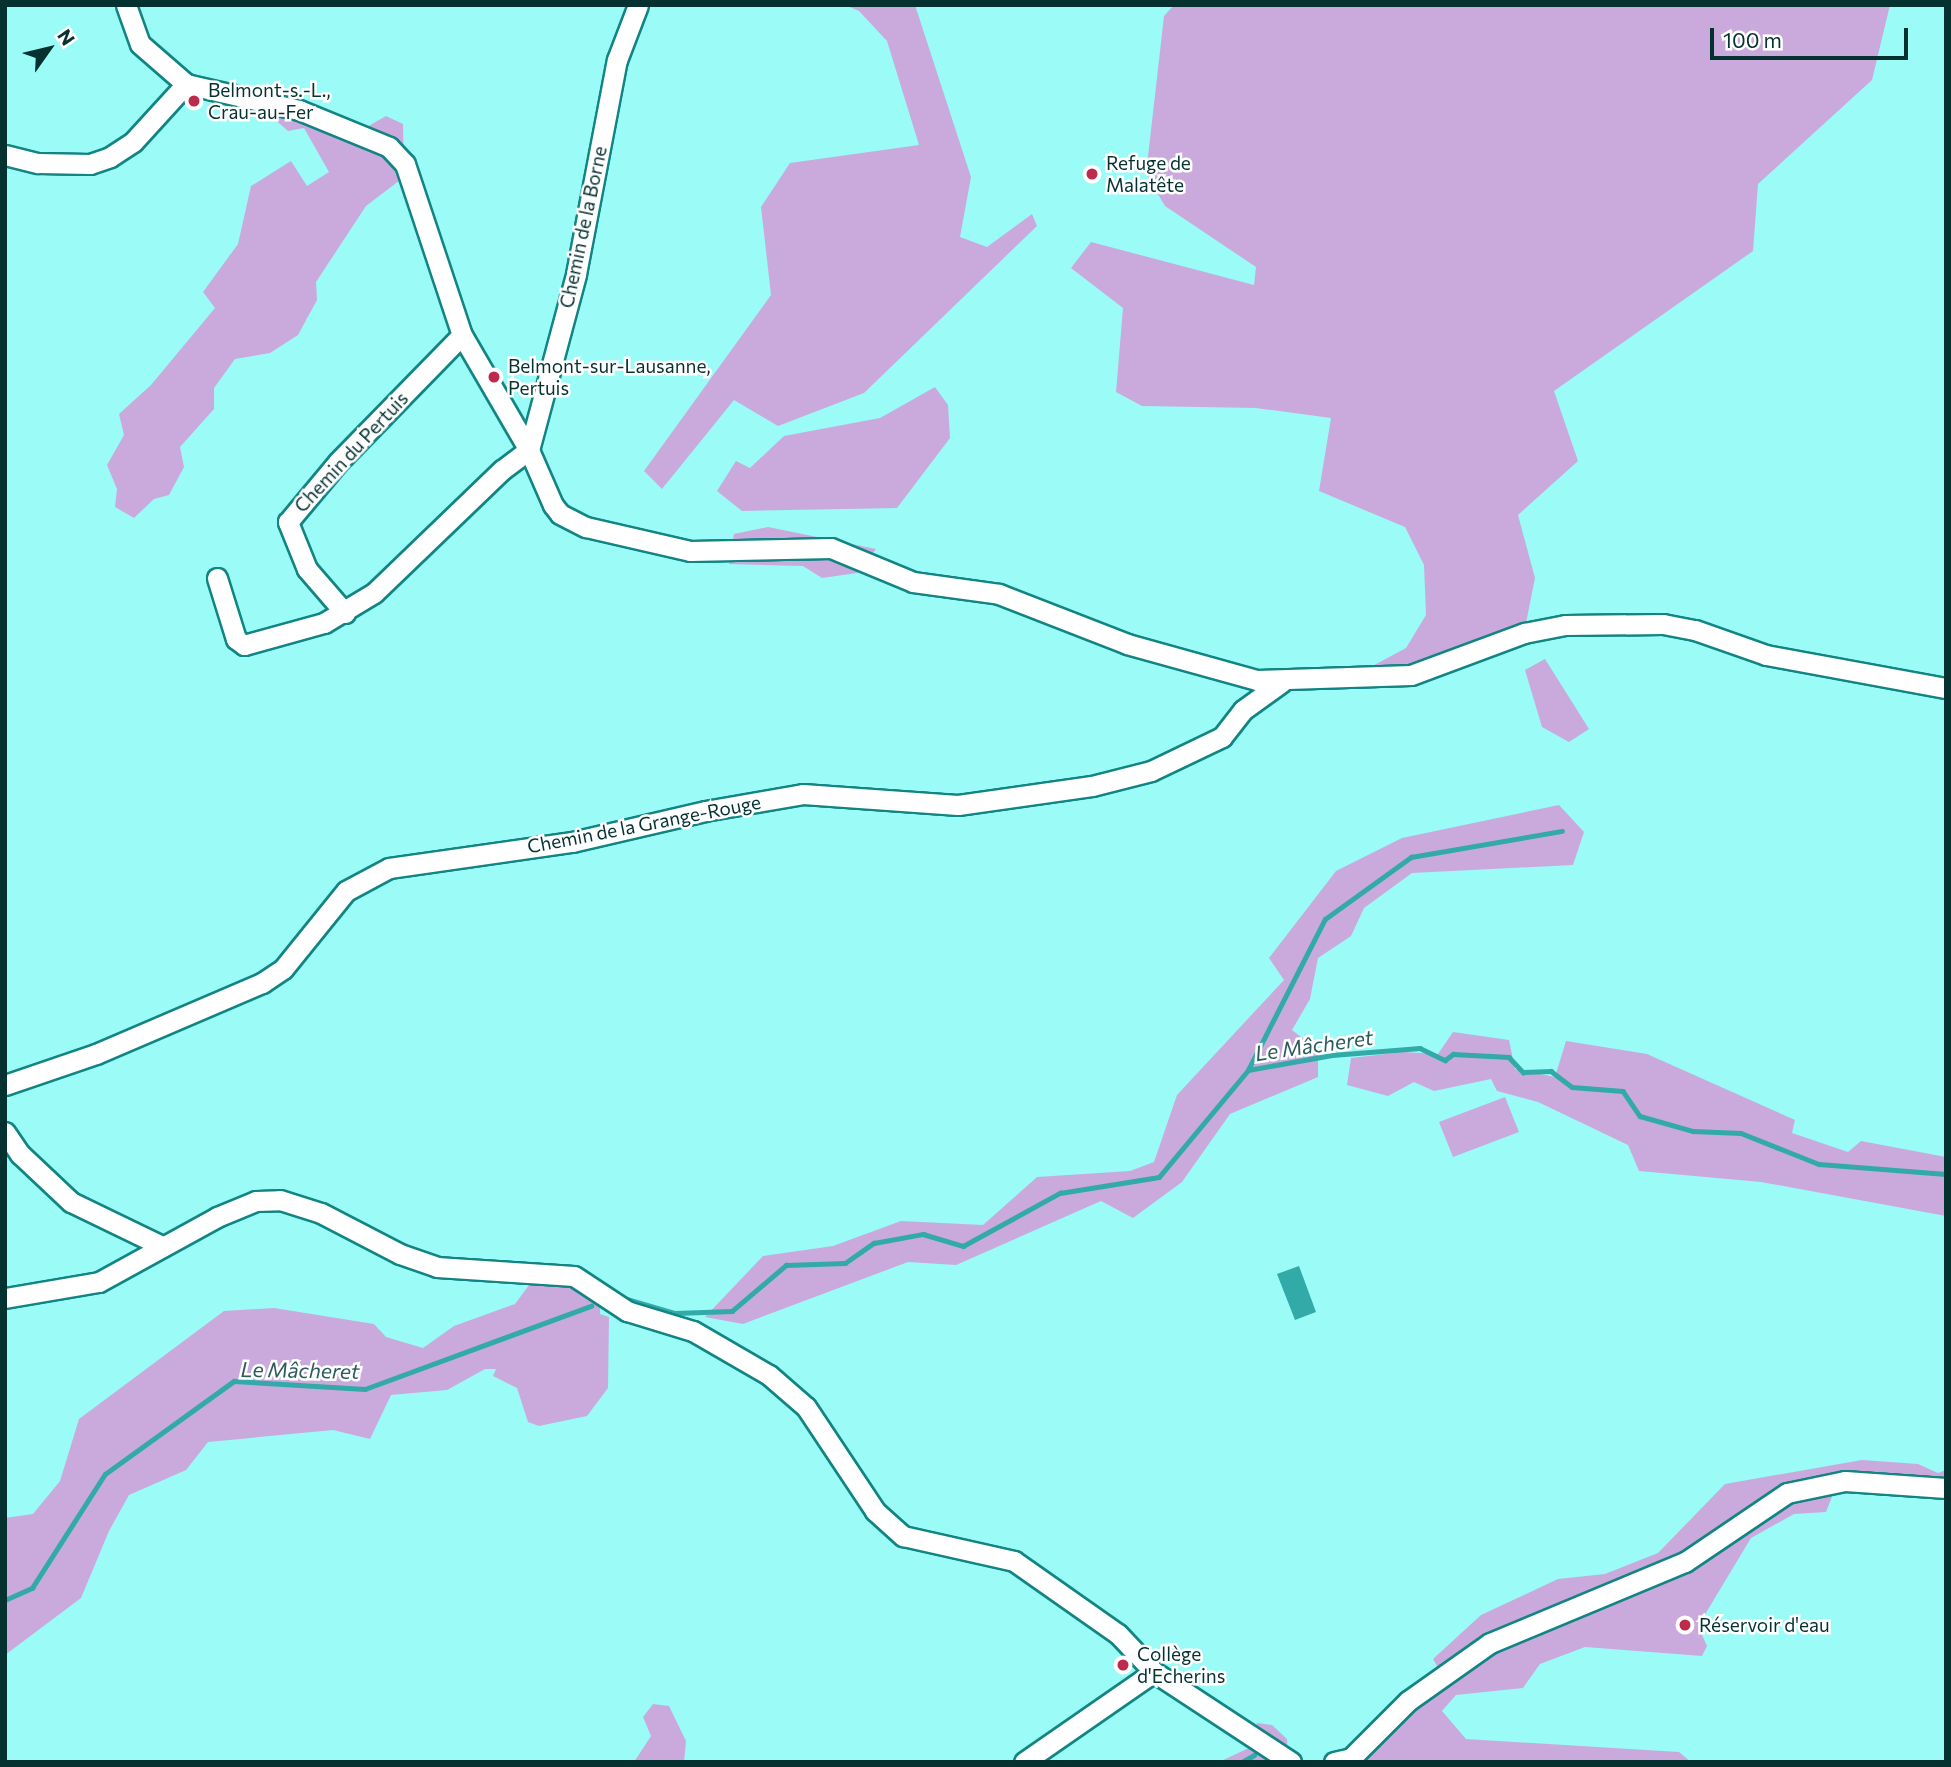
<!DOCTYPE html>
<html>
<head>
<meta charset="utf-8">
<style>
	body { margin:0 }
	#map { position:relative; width:1951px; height:1767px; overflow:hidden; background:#9afbf7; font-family:Commissioner,sans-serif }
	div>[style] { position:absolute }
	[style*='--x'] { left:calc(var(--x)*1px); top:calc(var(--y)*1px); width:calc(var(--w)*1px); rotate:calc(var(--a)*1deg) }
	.green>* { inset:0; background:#caaadd }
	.water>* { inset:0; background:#31aaa8 }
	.stream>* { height:4.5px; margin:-2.25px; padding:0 2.25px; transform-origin:2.25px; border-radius:2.25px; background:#31aaa8 }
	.roads { filter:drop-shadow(2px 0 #128583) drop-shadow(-2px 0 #128583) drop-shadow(0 2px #128583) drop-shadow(0 -2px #128583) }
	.minor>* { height:19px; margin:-9.5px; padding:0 9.5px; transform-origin:9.5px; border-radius:9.5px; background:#fff }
	.dots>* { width:19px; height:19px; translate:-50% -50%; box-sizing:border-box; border:4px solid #fff; border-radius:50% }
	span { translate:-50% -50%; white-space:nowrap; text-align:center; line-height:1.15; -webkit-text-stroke:5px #fff; paint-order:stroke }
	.poi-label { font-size:19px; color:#053231 }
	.left { translate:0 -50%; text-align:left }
	.street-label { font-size:19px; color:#053231 }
	.water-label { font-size:21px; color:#2b5c5b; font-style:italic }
	.frame { position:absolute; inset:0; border:7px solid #053231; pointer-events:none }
	.north { position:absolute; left:14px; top:14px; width:70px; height:70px; -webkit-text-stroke:5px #fff; paint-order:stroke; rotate:56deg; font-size:19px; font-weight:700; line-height:28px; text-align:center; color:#053231 }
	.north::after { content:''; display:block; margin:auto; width:24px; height:32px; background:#053231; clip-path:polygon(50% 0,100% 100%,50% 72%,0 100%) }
	.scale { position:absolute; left:1710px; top:28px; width:198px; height:32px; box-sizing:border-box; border:4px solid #053231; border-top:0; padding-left:9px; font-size:21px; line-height:24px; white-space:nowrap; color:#053231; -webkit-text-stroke:5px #fff; paint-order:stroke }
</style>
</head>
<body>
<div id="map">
	<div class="green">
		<div style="clip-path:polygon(845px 5px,915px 5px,971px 177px,960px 237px,987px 247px,1032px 214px,1037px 226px,864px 393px,778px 426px,734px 400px,662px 489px,644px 471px,771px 295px,761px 207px,790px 163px,919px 145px,887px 41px,859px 11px)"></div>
		<div style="clip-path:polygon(1174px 5px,1890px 5px,1872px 80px,1758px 184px,1753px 251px,1554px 391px,1578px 461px,1518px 515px,1535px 578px,1524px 633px,1411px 675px,1352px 677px,1406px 648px,1426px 615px,1424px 565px,1405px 527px,1319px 491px,1331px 418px,1256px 408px,1142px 406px,1116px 392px,1123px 308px,1071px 268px,1091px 242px,1254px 285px,1256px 267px,1165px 206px,1146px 174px,1164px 16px)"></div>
		<div style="clip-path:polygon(289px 103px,365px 128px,386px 116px,403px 124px,404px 177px,366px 206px,316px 282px,317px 300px,298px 335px,270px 353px,235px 359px,214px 388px,214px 409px,180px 447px,184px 467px,169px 495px,154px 499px,134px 518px,115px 507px,117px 489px,107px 465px,124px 435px,119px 414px,151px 385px,215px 308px,203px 292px,238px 244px,251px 186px,291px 161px,307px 186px,329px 172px,304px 128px,288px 131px,272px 117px)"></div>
		<div style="clip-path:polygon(935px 387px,948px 405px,950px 438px,897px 508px,742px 511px,717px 491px,736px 461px,750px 468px,784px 436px,880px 418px)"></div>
		<div style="clip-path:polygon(768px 527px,876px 549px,857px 573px,822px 578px,803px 566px,729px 564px,734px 534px)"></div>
		<div style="clip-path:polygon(1545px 659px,1589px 729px,1569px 742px,1542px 727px,1525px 670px)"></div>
		<div style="clip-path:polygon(1559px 805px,1584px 832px,1573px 865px,1412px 873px,1364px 908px,1351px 936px,1318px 958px,1310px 999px,1292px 1030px,1318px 1050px,1318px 1077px,1230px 1114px,1182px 1182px,1133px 1218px,1101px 1201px,956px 1265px,908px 1262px,743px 1324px,705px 1317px,763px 1256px,833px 1246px,901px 1221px,983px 1225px,1037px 1177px,1130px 1171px,1154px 1162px,1177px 1095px,1284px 980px,1269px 958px,1336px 871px,1402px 838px)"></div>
		<div style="clip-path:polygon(1453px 1032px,1509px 1040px,1515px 1069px,1555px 1077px,1566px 1041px,1647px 1054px,1795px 1120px,1792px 1133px,1848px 1152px,1861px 1141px,1946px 1157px,1946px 1216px,1761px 1182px,1639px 1171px,1628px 1145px,1538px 1102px,1497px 1091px,1491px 1079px,1434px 1091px,1414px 1082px,1388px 1096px,1347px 1085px,1351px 1058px,1403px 1052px,1438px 1054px)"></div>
		<div style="clip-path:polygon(1505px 1097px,1519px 1132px,1453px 1157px,1439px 1122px)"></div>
		<div style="clip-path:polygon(535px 1277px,566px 1280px,600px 1296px,600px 1314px,609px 1317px,608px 1388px,587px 1416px,539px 1426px,528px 1422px,517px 1388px,493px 1376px,496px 1369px,485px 1369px,447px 1390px,391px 1395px,370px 1439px,333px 1430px,208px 1442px,186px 1470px,129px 1495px,109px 1531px,81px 1598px,5px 1655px,5px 1518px,33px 1514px,60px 1481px,79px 1419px,224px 1311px,274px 1308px,374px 1324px,386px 1337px,423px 1348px,454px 1326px,515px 1304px)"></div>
		<div style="clip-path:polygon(1862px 1460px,1918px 1464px,1938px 1473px,1946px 1470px,1946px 1482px,1786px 1487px,1683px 1557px,1440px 1671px,1433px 1659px,1481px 1615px,1558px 1579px,1605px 1574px,1658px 1553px,1725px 1484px)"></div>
		<div style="clip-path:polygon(1835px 1489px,1826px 1512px,1794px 1514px,1751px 1538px,1698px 1626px,1707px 1646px,1702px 1656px,1585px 1647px,1540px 1664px,1523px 1688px,1456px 1695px,1442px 1711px,1466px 1739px,1679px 1752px,1691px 1762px,1354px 1762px,1408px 1705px,1492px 1647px,1686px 1565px,1789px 1496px)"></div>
		<div style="clip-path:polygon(653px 1704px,669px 1706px,686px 1741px,684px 1762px,634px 1762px,651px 1736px,643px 1717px)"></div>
		<div style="clip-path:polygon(1257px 1723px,1272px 1725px,1287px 1739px,1288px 1762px,1219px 1762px,1251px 1747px)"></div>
	</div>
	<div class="water">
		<div style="clip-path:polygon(1299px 1266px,1316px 1312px,1295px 1320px,1277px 1274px)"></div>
	</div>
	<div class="stream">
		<div style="--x:1248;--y:1070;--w:169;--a:-63"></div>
		<div style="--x:1325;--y:919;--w:106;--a:-35.8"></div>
		<div style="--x:1411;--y:857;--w:153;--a:-9.8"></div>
		<div style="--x:620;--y:1297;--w:57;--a:16.2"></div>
		<div style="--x:675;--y:1313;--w:57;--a:-2"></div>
		<div style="--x:732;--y:1311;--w:71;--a:-40.4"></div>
		<div style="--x:786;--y:1265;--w:59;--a:-1.9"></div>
		<div style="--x:845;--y:1263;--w:35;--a:-35"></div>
		<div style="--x:874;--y:1243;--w:50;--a:-10.4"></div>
		<div style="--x:923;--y:1234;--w:42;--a:16.7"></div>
		<div style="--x:963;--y:1246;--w:111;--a:-28.7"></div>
		<div style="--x:1060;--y:1193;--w:100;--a:-9.2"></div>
		<div style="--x:1159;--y:1177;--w:139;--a:-50.2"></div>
		<div style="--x:1248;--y:1070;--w:85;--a:-10.1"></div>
		<div style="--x:1332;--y:1055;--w:88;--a:-4.5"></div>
		<div style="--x:1420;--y:1048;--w:28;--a:26"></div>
		<div style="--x:1445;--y:1060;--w:10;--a:-37"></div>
		<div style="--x:1453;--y:1054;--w:56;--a:3.1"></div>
		<div style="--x:1509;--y:1057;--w:21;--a:47"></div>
		<div style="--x:1523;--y:1072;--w:28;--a:-2"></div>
		<div style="--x:1551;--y:1071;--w:26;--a:37"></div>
		<div style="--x:1572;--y:1087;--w:51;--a:4.5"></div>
		<div style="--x:1623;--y:1091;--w:30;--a:56"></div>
		<div style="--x:1640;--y:1116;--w:55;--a:15.8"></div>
		<div style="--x:1693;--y:1131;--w:48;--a:2.4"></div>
		<div style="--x:1741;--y:1133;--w:84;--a:21.7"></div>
		<div style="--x:1819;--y:1164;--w:127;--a:4.5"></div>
		<div style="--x:5;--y:1600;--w:30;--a:-24"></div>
		<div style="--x:32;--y:1588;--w:135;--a:-57.4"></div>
		<div style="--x:105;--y:1474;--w:159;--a:-35.8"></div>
		<div style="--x:234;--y:1381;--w:131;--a:3.5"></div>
		<div style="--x:365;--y:1389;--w:241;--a:-20.2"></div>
		<div style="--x:1242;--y:1762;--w:14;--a:-30"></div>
	</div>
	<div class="roads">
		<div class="minor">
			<div style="--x:126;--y:5;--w:41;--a:70.3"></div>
			<div style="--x:140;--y:44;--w:61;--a:41"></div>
			<div style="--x:186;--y:84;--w:116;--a:13"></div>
			<div style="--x:299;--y:110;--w:97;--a:22.3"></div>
			<div style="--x:389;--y:147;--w:23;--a:47"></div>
			<div style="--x:405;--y:164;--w:180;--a:71.6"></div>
			<div style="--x:462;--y:335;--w:133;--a:59.8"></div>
			<div style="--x:529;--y:450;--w:60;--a:66.4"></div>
			<div style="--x:553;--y:505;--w:11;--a:52"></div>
			<div style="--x:560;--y:514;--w:29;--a:27"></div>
			<div style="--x:586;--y:527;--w:107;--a:13"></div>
			<div style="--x:690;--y:551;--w:141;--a:-1.2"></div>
			<div style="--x:831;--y:548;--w:89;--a:22.5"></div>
			<div style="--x:913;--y:582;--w:87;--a:7.9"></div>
			<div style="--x:999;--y:594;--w:137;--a:21.3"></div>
			<div style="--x:1127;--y:644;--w:135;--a:15.5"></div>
			<div style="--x:1257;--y:680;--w:154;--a:-1.9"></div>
			<div style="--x:1411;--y:675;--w:121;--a:-20.4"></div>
			<div style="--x:1524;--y:633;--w:42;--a:-11"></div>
			<div style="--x:1565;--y:625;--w:98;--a:-0.6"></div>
			<div style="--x:1663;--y:624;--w:33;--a:11"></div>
			<div style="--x:1695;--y:630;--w:75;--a:19.4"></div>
			<div style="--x:1766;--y:655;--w:183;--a:10.4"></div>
			<div style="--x:5;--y:155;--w:34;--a:14"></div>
			<div style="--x:38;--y:163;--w:52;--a:1.1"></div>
			<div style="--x:90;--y:164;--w:21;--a:-19"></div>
			<div style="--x:110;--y:157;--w:27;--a:-33"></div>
			<div style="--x:133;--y:142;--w:79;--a:-47.6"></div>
			<div style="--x:529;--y:450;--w:182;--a:-75"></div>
			<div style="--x:576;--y:274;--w:218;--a:-79.2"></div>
			<div style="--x:617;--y:60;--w:59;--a:-69.1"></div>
			<div style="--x:217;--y:578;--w:64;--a:72.7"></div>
			<div style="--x:236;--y:639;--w:10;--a:37"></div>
			<div style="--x:244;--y:645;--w:83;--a:-15.4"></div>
			<div style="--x:324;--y:623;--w:58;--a:-31"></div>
			<div style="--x:374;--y:593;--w:178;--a:-43.9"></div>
			<div style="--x:502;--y:470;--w:34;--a:-37"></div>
			<div style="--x:345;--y:613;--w:58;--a:-130.8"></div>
			<div style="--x:307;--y:569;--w:51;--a:-112"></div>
			<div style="--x:288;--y:522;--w:78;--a:-50.2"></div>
			<div style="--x:338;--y:462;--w:177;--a:-45.7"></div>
			<div style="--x:5;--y:1085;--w:96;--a:-18.8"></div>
			<div style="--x:96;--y:1054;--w:181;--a:-23.2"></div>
			<div style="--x:262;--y:983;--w:25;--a:-34"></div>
			<div style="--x:283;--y:969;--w:100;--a:-51.1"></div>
			<div style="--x:346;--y:891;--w:49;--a:-28.1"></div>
			<div style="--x:389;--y:868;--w:185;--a:-8.1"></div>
			<div style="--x:572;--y:842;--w:137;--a:-13.1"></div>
			<div style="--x:705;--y:811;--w:99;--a:-9.8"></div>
			<div style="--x:803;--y:794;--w:155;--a:4.1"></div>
			<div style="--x:958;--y:805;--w:135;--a:-8.1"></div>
			<div style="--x:1092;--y:786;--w:61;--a:-14.3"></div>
			<div style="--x:1151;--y:771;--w:79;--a:-25.6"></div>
			<div style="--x:1222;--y:737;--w:34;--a:-52"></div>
			<div style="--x:1243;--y:710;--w:48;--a:-35.7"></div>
			<div style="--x:5;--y:1132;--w:27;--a:56"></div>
			<div style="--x:20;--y:1154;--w:70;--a:43.3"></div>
			<div style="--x:71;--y:1202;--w:101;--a:25.8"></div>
			<div style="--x:5;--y:1298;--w:95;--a:-9.7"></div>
			<div style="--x:99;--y:1282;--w:135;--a:-28.8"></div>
			<div style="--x:217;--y:1217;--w:42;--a:-22.3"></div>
			<div style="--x:256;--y:1201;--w:24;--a:-2"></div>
			<div style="--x:280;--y:1200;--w:43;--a:17.6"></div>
			<div style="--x:321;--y:1213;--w:89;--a:27.4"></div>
			<div style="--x:400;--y:1254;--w:39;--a:19"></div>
			<div style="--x:437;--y:1267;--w:137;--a:3.8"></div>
			<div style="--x:574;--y:1276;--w:64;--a:33.4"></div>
			<div style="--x:627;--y:1311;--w:69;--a:16.9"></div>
			<div style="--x:693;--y:1331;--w:88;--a:30.1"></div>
			<div style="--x:769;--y:1375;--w:49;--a:40.9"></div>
			<div style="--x:806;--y:1407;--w:125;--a:56.4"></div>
			<div style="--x:875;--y:1511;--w:38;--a:42"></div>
			<div style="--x:903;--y:1536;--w:114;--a:12.7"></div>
			<div style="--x:1014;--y:1561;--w:127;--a:35.1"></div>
			<div style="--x:1118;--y:1634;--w:52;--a:46.5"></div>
			<div style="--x:1154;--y:1672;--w:164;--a:33.3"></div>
			<div style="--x:1024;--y:1762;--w:158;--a:-34.7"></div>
			<div style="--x:1334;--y:1762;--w:17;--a:-13"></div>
			<div style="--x:1351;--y:1758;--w:81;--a:-45"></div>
			<div style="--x:1408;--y:1701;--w:100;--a:-35.3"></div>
			<div style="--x:1490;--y:1643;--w:211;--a:-22.6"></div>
			<div style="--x:1685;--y:1562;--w:123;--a:-34.1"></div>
			<div style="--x:1787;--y:1493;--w:59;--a:-11.7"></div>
			<div style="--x:1845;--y:1481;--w:101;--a:4"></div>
		</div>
	</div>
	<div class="dots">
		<div style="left:194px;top:101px;background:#bc2b4e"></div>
		<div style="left:1092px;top:174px;background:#bc2b4e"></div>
		<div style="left:494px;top:377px;background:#bc2b4e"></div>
		<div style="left:1685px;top:1625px;background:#bc2b4e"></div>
		<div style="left:1123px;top:1665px;background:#bc2b4e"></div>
	</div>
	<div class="poi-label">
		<span class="left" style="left:208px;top:101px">Belmont-s.-L.,<br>Crau-au-Fer</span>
		<span class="left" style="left:1106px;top:174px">Refuge de<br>Malatête</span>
		<span class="left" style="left:508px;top:377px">Belmont-sur-Lausanne,<br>Pertuis</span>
		<span class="left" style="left:1699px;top:1625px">Réservoir d'eau</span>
		<span class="left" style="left:1137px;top:1665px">Collège<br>d'Echerins</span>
	</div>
	<div class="street-label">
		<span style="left:583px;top:227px;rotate:-78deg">Chemin de la Borne</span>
		<span style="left:351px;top:452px;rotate:-47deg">Chemin du Pertuis</span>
		<span style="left:644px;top:824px;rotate:-11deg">Chemin de la Grange-Rouge</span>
	</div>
	<div class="water-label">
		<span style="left:1314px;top:1045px;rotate:-8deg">Le Mâcheret</span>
		<span style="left:300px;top:1370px;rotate:1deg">Le Mâcheret</span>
	</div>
	<div class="frame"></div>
	<div class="north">N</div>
	<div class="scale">100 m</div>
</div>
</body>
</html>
